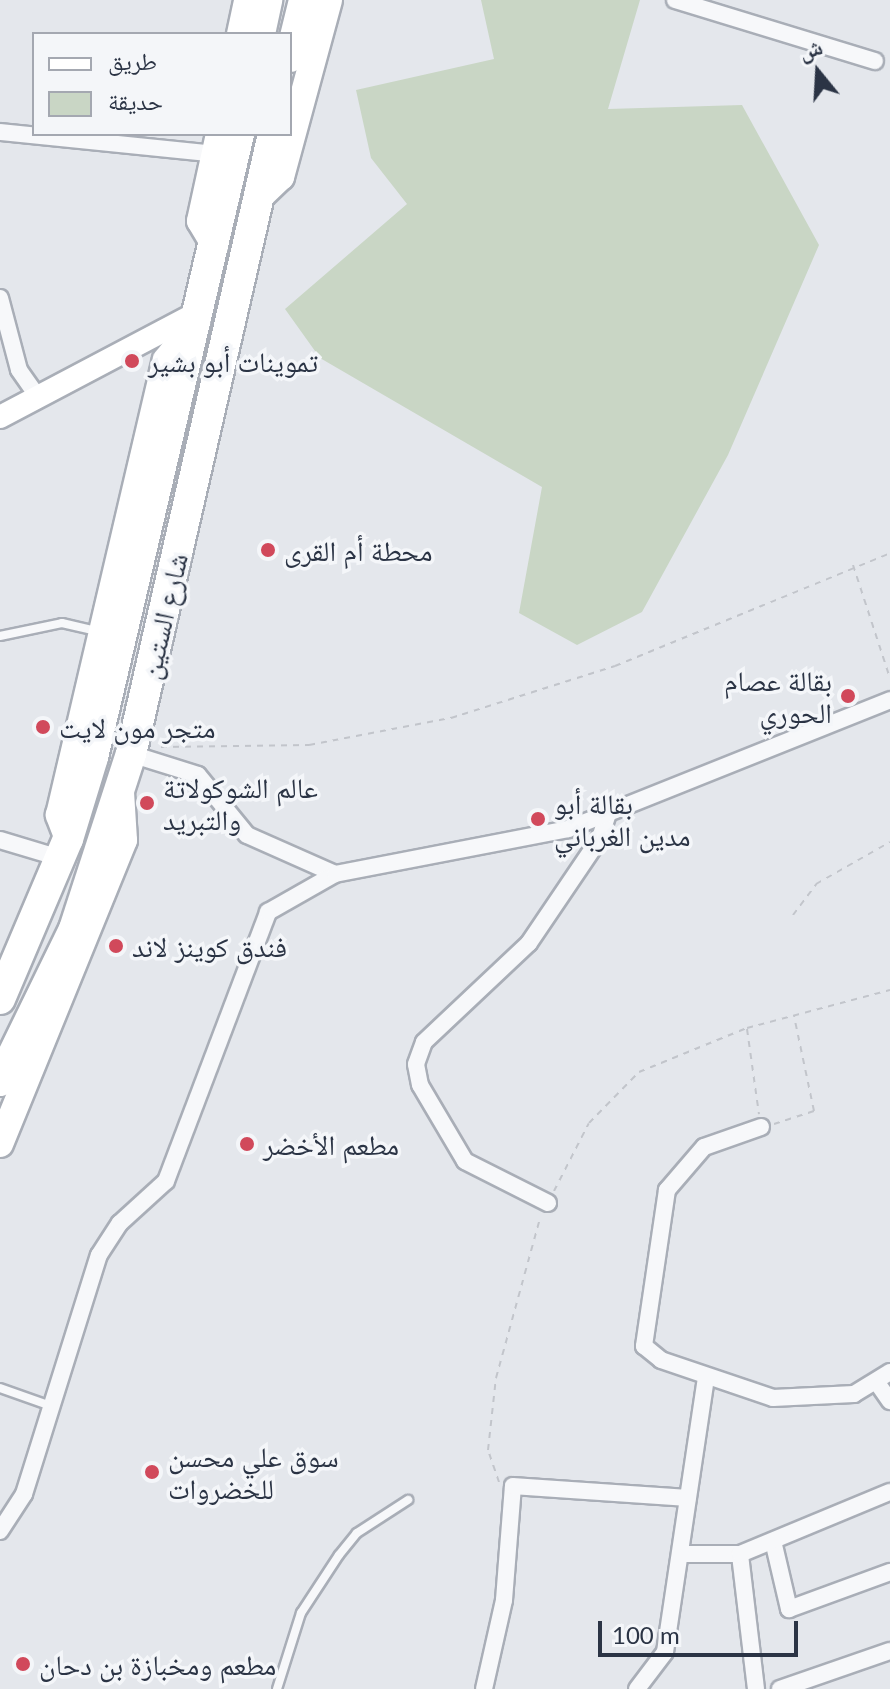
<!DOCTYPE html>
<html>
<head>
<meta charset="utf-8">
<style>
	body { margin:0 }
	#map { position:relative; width:890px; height:1689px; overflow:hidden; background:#e4e7ec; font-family:Lato,"Noto Naskh Arabic",sans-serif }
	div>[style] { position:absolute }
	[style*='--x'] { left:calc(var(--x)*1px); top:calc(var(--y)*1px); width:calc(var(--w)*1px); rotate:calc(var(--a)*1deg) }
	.green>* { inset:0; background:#c9d6c5 }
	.path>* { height:2px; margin-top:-1px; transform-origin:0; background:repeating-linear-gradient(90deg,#c2c5cb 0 6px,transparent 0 12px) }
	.roads { filter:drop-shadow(2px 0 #a9aeb7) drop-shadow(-2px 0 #a9aeb7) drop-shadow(0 2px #a9aeb7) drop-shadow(0 -2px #a9aeb7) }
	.lane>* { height:8px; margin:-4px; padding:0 4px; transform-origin:4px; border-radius:4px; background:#f7f8fa }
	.street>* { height:16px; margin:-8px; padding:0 8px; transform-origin:8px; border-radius:8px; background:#f7f8fa }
	.secondary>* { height:22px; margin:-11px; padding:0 11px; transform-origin:11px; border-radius:11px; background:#fff }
	.primary>* { height:26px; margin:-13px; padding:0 13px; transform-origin:13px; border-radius:13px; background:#fff }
	.highway>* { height:30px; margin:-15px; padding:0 15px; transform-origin:15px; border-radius:15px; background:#fff }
	.dots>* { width:22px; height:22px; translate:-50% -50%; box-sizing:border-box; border:4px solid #f4f6f9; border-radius:50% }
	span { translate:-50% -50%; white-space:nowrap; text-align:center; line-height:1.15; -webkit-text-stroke:7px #f4f6f9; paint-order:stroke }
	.poi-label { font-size:28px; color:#2b3445 }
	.left { translate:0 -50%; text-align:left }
	.right { translate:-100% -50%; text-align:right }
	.street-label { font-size:28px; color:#2b3445 }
	.legend { position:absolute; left:32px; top:32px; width:260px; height:104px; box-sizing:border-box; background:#f4f6f9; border:2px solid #a4a8b1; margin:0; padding:10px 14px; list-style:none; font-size:24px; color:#2b3445 }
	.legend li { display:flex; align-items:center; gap:16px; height:40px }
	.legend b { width:40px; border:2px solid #a4a8b1 }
	.north { position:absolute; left:778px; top:32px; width:80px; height:80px; -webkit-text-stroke:6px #f4f6f9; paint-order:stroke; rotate:342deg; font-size:22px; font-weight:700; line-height:32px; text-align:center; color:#2b3445 }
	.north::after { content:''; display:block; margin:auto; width:28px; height:36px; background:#2b3445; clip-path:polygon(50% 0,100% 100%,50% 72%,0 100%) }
	.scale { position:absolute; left:598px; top:1621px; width:200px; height:36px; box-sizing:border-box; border:4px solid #2b3445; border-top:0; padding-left:10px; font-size:24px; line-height:28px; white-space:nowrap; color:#2b3445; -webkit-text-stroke:6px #f4f6f9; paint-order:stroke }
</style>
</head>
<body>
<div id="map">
	<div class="green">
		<div style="clip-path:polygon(481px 0,640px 0,608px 109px,742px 105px,819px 245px,728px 455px,642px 612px,577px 645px,519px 613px,542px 487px,320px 358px,285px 309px,407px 204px,371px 158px,356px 90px,494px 59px)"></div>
	</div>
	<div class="path">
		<div style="--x:853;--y:565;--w:119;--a:71.9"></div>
		<div style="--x:161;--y:747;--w:148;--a:-0.8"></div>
		<div style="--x:309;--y:745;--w:145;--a:-10.8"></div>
		<div style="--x:451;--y:718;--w:172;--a:-17.6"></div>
		<div style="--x:615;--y:666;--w:297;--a:-22.3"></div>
		<div style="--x:793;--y:915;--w:39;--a:-53"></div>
		<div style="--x:816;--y:884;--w:85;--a:-29.6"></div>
		<div style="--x:747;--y:1029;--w:86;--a:82"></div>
		<div style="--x:774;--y:1124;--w:42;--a:-18"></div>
		<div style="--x:814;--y:1111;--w:97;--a:-101.9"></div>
		<div style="--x:554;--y:1191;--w:76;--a:-62.8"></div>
		<div style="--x:589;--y:1123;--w:71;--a:-45.6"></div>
		<div style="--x:639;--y:1072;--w:117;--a:-22.2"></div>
		<div style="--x:747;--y:1028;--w:148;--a:-14.9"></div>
		<div style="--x:499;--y:1482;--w:34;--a:-109"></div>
		<div style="--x:488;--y:1450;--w:72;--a:-83.7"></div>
		<div style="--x:496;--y:1378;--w:166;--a:-74.6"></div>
	</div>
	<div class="roads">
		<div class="lane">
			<div style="--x:0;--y:636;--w:63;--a:-11.8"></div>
			<div style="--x:62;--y:623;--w:37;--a:13"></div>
			<div style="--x:0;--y:1388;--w:54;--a:19.4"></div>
			<div style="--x:277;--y:1689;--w:80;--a:-72.5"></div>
			<div style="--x:301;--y:1613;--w:69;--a:-56.8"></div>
			<div style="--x:339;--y:1555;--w:28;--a:-51"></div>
			<div style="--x:357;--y:1533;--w:61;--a:-32.9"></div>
		</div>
		<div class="street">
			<div style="--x:675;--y:0;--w:209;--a:17"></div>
			<div style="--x:0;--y:132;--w:216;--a:5.8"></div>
			<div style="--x:0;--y:298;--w:74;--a:75.2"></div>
			<div style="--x:19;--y:370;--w:32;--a:55"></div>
			<div style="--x:131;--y:754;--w:70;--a:17.4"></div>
			<div style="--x:198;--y:775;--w:77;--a:50.8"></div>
			<div style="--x:247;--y:835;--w:96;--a:23.9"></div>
			<div style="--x:0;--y:840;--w:63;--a:16.7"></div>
			<div style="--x:761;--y:1127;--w:60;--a:160.7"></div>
			<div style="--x:704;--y:1147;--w:57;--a:130.7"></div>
			<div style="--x:667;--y:1190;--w:158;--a:98.4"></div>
			<div style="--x:644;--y:1346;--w:22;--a:39"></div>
			<div style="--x:661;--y:1360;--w:118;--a:18.7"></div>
			<div style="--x:773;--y:1398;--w:81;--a:-2.8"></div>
			<div style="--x:854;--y:1394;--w:42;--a:-31.4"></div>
			<div style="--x:548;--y:1203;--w:93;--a:-153.2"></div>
			<div style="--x:465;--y:1161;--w:88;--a:-120.6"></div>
			<div style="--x:420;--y:1085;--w:21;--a:-101"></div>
			<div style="--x:416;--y:1064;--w:23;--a:-70"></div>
			<div style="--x:424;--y:1042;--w:144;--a:-43.3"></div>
			<div style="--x:529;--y:943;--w:127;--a:-55.9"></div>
			<div style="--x:600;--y:838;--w:25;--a:-72"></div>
			<div style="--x:878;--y:1384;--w:21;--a:55"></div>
			<div style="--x:0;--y:1531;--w:44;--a:-57"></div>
			<div style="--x:24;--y:1494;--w:250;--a:-72.6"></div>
			<div style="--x:99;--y:1255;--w:38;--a:-57"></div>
			<div style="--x:120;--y:1223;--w:62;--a:-42.4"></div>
			<div style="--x:166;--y:1181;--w:288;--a:-69.2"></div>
			<div style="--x:268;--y:912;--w:77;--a:-29.6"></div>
			<div style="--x:335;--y:874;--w:237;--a:-10.9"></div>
			<div style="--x:568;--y:829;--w:347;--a:-21.8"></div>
			<div style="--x:774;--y:1545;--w:66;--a:76.8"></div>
			<div style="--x:789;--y:1609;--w:108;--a:-20.1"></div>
			<div style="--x:682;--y:1554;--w:58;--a:0"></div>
			<div style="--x:484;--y:1689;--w:91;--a:-77.3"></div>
			<div style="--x:504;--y:1600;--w:114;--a:-85.5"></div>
			<div style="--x:513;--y:1486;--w:175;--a:3.9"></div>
			<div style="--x:637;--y:1689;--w:46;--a:-52.9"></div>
			<div style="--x:665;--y:1652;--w:278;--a:-81.5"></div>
			<div style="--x:756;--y:1689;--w:136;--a:-96.8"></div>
			<div style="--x:740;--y:1554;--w:162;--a:-22.5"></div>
			<div style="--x:780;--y:1689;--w:116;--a:-19.1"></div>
		</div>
		<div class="secondary">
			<div style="--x:0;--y:417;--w:225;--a:-27.8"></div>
		</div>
		<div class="primary">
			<div style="--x:240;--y:34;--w:35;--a:-78"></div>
			<div style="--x:261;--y:196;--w:28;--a:-44"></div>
			<div style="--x:281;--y:177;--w:183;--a:-74.8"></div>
			<div style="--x:215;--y:246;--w:29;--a:-121"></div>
			<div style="--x:200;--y:221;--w:89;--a:-77.7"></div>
			<div style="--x:68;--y:839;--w:26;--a:-111"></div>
			<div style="--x:59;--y:815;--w:467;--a:-76.8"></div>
			<div style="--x:166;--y:360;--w:50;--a:-51.5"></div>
			<div style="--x:0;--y:1144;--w:328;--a:-67.8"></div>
			<div style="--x:124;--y:840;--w:48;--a:-93.6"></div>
		</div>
		<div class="highway">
			<div style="--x:260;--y:34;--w:35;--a:-78"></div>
			<div style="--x:290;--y:57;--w:59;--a:-76.2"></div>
			<div style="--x:0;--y:999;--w:174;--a:-67"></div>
			<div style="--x:68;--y:839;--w:86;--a:-73"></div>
			<div style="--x:93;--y:757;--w:640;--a:-76.81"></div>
			<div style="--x:0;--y:1081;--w:169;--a:-64"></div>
			<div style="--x:74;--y:929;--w:184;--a:-72"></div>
			<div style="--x:131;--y:754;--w:636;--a:-77.1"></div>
		</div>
	</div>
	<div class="dots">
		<div style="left:132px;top:361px;background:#d1495b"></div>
		<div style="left:268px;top:550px;background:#d1495b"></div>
		<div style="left:848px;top:696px;background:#d1495b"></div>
		<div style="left:43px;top:727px;background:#d1495b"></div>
		<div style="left:147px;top:803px;background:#d1495b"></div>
		<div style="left:538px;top:819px;background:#d1495b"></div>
		<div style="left:116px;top:946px;background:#d1495b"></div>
		<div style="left:247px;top:1144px;background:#d1495b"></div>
		<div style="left:152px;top:1472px;background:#d1495b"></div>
		<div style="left:23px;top:1664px;background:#d1495b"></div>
	</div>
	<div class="poi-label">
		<span class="left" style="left:148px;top:361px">تموينات أبو بشير</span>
		<span class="left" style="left:284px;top:550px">محطة أم القرى</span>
		<span class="right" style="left:832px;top:696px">بقالة عصام<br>الحوري</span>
		<span class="left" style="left:59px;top:727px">متجر مون لايت</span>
		<span class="left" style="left:163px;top:803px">عالم الشوكولاتة<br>والتبريد</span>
		<span class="left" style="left:554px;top:819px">بقالة أبو<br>مدين الغرباني</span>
		<span class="left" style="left:132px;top:946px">فندق كوينز لاند</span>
		<span class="left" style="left:263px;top:1144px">مطعم الأخضر</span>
		<span class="left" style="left:168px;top:1472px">سوق علي محسن<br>للخضروات</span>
		<span class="left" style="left:39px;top:1664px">مطعم ومخبازة بن دحان</span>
	</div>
	<div class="street-label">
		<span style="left:163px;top:616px;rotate:-77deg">شارع الستين</span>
	</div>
	<ul class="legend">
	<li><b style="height:10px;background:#fff"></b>طريق</li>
	<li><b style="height:22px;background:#c9d6c5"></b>حديقة</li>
	</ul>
	<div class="north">ش</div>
	<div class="scale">100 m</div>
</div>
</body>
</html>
